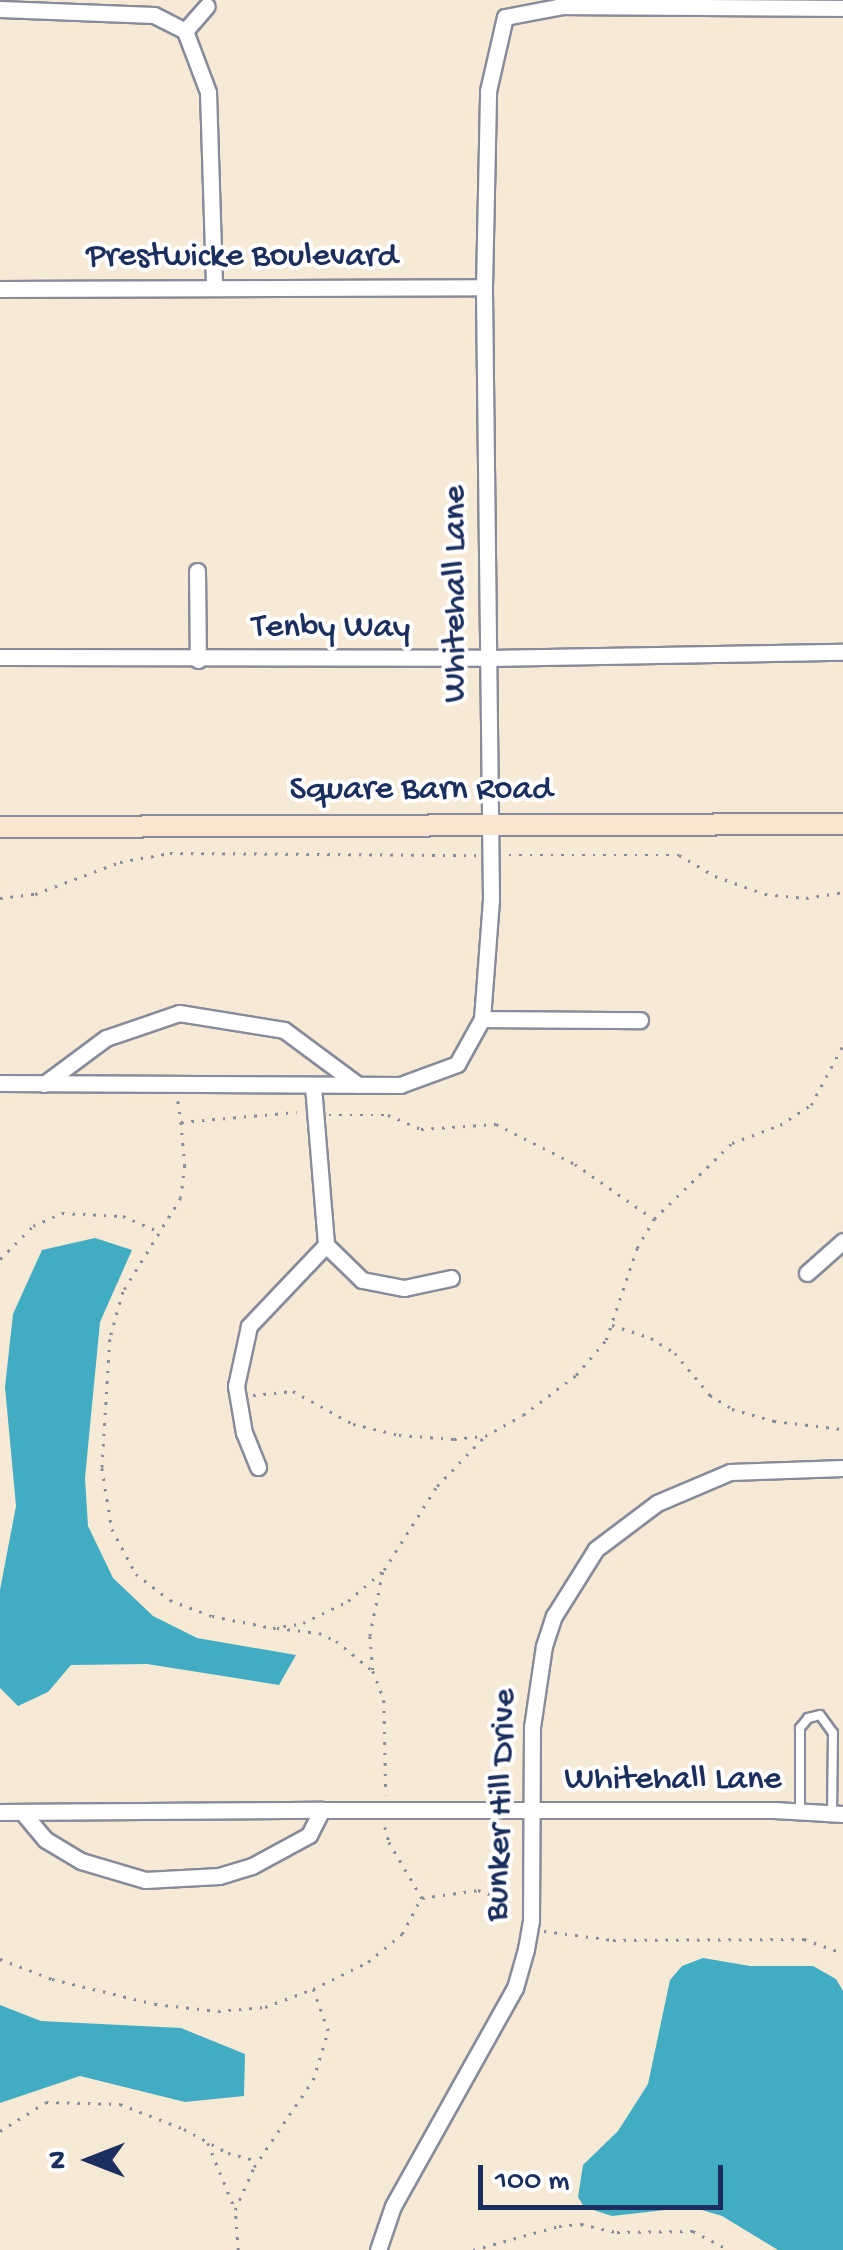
<!DOCTYPE html>
<html>
<head>
<meta charset="utf-8">
<style>
	body { margin:0 }
	#map { position:relative; width:843px; height:2250px; overflow:hidden; background:#f6ead7; font-family:"Gochi Hand",sans-serif }
	div>[style] { position:absolute }
	[style*='--x'] { left:calc(var(--x)*1px); top:calc(var(--y)*1px); width:calc(var(--w)*1px); rotate:calc(var(--a)*1deg) }
	.water>* { inset:0; background:#42acc2 }
	.path>* { height:2.5px; margin-top:-1.25px; transform-origin:0; background:repeating-linear-gradient(90deg,#888c9a 0 2.5px,transparent 0 10.5px) }
	.roads { filter:drop-shadow(2px 0 #888c9a) drop-shadow(-2px 0 #888c9a) drop-shadow(0 2px #888c9a) drop-shadow(0 -2px #888c9a) }
	.lane>* { height:8px; margin:-4px; padding:0 4px; transform-origin:4px; border-radius:4px; background:#fff }
	.street>* { height:15px; margin:-7.5px; padding:0 7.5px; transform-origin:7.5px; border-radius:7.5px; background:#fff }
	.secondary>* { height:20px; margin:-10px; padding:0 10px; transform-origin:10px; border-radius:10px; background:#fce5d0 }
	span { translate:-50% -50%; white-space:nowrap; text-align:center; line-height:1.15; -webkit-text-stroke:8px #fff; paint-order:stroke }
	.street-label { font-size:35px; color:#1b2f5e }
	.north { position:absolute; left:40px; top:2110px; width:100px; height:100px; -webkit-text-stroke:8px #fff; paint-order:stroke; rotate:270deg; font-size:28px; font-weight:700; line-height:40px; text-align:center; color:#1b2f5e }
	.north::after { content:''; display:block; margin:auto; width:35px; height:45px; background:#1b2f5e; clip-path:polygon(50% 0,100% 100%,50% 72%,0 100%) }
	.scale { position:absolute; left:478px; top:2165px; width:245px; height:45px; box-sizing:border-box; border:5px solid #1b2f5e; border-top:0; padding-left:12px; font-size:30px; line-height:35px; white-space:nowrap; color:#1b2f5e; -webkit-text-stroke:8px #fff; paint-order:stroke }
</style>
</head>
<body>
<div id="map">
	<div class="water">
		<div style="clip-path:polygon(95px 1238px,132px 1250px,100px 1322px,85px 1478px,88px 1526px,113px 1578px,153px 1616px,197px 1638px,296px 1655px,279px 1685px,147px 1664px,71px 1665px,48px 1692px,18px 1706px,0 1688px,0 1590px,16px 1506px,5px 1387px,13px 1314px,42px 1250px)"></div>
		<div style="clip-path:polygon(703px 1958px,750px 1966px,813px 1966px,836px 1979px,843px 1991px,843px 2250px,778px 2250px,722px 2216px,692px 2207px,612px 2216px,584px 2207px,578px 2197px,583px 2165px,618px 2131px,648px 2084px,670px 1980px,682px 1966px)"></div>
		<div style="clip-path:polygon(0 2005px,41px 2021px,181px 2028px,245px 2054px,244px 2096px,185px 2102px,80px 2076px,0 2103px)"></div>
	</div>
	<div class="path">
		<div style="--x:509;--y:855;--w:170;--a:0"></div>
		<div style="--x:679;--y:855;--w:42;--a:30.3"></div>
		<div style="--x:715;--y:876;--w:53;--a:19.8"></div>
		<div style="--x:765;--y:894;--w:41;--a:5.6"></div>
		<div style="--x:806;--y:898;--w:37;--a:-9"></div>
		<div style="--x:0;--y:898;--w:35;--a:-7"></div>
		<div style="--x:35;--y:894;--w:91;--a:-20.6"></div>
		<div style="--x:120;--y:862;--w:51;--a:-10.2"></div>
		<div style="--x:170;--y:853;--w:306;--a:0.4"></div>
		<div style="--x:178;--y:1101;--w:21;--a:82"></div>
		<div style="--x:181;--y:1122;--w:116;--a:-4.9"></div>
		<div style="--x:329;--y:1115;--w:59;--a:0"></div>
		<div style="--x:388;--y:1115;--w:36;--a:23"></div>
		<div style="--x:421;--y:1129;--w:75;--a:-3.8"></div>
		<div style="--x:496;--y:1124;--w:89;--a:26.9"></div>
		<div style="--x:575;--y:1164;--w:93;--a:34.9"></div>
		<div style="--x:181;--y:1122;--w:43;--a:84.7"></div>
		<div style="--x:185;--y:1165;--w:33;--a:97"></div>
		<div style="--x:181;--y:1198;--w:110;--a:121.7"></div>
		<div style="--x:123;--y:1292;--w:49;--a:105.5"></div>
		<div style="--x:110;--y:1339;--w:129;--a:93.5"></div>
		<div style="--x:102;--y:1468;--w:62;--a:80.7"></div>
		<div style="--x:112;--y:1529;--w:51;--a:61.9"></div>
		<div style="--x:136;--y:1574;--w:43;--a:37.4"></div>
		<div style="--x:170;--y:1600;--w:45;--a:20.9"></div>
		<div style="--x:212;--y:1616;--w:62;--a:11.1"></div>
		<div style="--x:273;--y:1628;--w:30;--a:-9"></div>
		<div style="--x:303;--y:1623;--w:50;--a:-26.1"></div>
		<div style="--x:348;--y:1601;--w:48;--a:-40.7"></div>
		<div style="--x:384;--y:1570;--w:99;--a:-57.8"></div>
		<div style="--x:437;--y:1486;--w:69;--a:-46.2"></div>
		<div style="--x:0;--y:1259;--w:47;--a:-45"></div>
		<div style="--x:33;--y:1226;--w:32;--a:-24"></div>
		<div style="--x:62;--y:1213;--w:61;--a:2.8"></div>
		<div style="--x:123;--y:1216;--w:40;--a:23.4"></div>
		<div style="--x:612;--y:1325;--w:41;--a:18.4"></div>
		<div style="--x:651;--y:1338;--w:28;--a:32"></div>
		<div style="--x:675;--y:1353;--w:55;--a:50.2"></div>
		<div style="--x:710;--y:1395;--w:26;--a:32"></div>
		<div style="--x:732;--y:1409;--w:44;--a:15.9"></div>
		<div style="--x:774;--y:1421;--w:69;--a:6.6"></div>
		<div style="--x:253;--y:1395;--w:40;--a:-5.7"></div>
		<div style="--x:293;--y:1391;--w:68;--a:28.8"></div>
		<div style="--x:353;--y:1424;--w:47;--a:13.4"></div>
		<div style="--x:399;--y:1435;--w:55;--a:4.2"></div>
		<div style="--x:454;--y:1439;--w:31;--a:-6"></div>
		<div style="--x:485;--y:1436;--w:43;--a:-28.9"></div>
		<div style="--x:523;--y:1415;--w:66;--a:-37"></div>
		<div style="--x:576;--y:1375;--w:46;--a:-49.4"></div>
		<div style="--x:606;--y:1340;--w:97;--a:-71.4"></div>
		<div style="--x:637;--y:1248;--w:34;--a:-60"></div>
		<div style="--x:654;--y:1219;--w:109;--a:-44.3"></div>
		<div style="--x:732;--y:1143;--w:51;--a:-20.6"></div>
		<div style="--x:780;--y:1125;--w:37;--a:-33"></div>
		<div style="--x:811;--y:1105;--w:68;--a:-61.9"></div>
		<div style="--x:383;--y:1572;--w:65;--a:101.5"></div>
		<div style="--x:370;--y:1636;--w:35;--a:85"></div>
		<div style="--x:373;--y:1671;--w:31;--a:69"></div>
		<div style="--x:384;--y:1700;--w:95;--a:88.8"></div>
		<div style="--x:277;--y:1628;--w:42;--a:6.8"></div>
		<div style="--x:319;--y:1633;--w:19;--a:25"></div>
		<div style="--x:336;--y:1641;--w:46;--a:38.9"></div>
		<div style="--x:385;--y:1827;--w:16;--a:75"></div>
		<div style="--x:389;--y:1842;--w:65;--a:59.5"></div>
		<div style="--x:422;--y:1898;--w:57;--a:-8.1"></div>
		<div style="--x:478;--y:1890;--w:37;--a:20"></div>
		<div style="--x:544;--y:1931;--w:70;--a:7.4"></div>
		<div style="--x:613;--y:1940;--w:191;--a:-0.3"></div>
		<div style="--x:804;--y:1939;--w:41;--a:19.7"></div>
		<div style="--x:0;--y:1959;--w:56;--a:21"></div>
		<div style="--x:52;--y:1979;--w:106;--a:13.6"></div>
		<div style="--x:155;--y:2004;--w:63;--a:6.3"></div>
		<div style="--x:218;--y:2011;--w:47;--a:-4.9"></div>
		<div style="--x:265;--y:2007;--w:51;--a:-20.6"></div>
		<div style="--x:0;--y:2131;--w:54;--a:-32.2"></div>
		<div style="--x:46;--y:2102;--w:74;--a:1.5"></div>
		<div style="--x:120;--y:2104;--w:69;--a:21.3"></div>
		<div style="--x:184;--y:2129;--w:50;--a:28.6"></div>
		<div style="--x:228;--y:2153;--w:31;--a:15"></div>
		<div style="--x:208;--y:2143;--w:71;--a:67.8"></div>
		<div style="--x:238;--y:2250;--w:40;--a:-94.3"></div>
		<div style="--x:235;--y:2210;--w:47;--a:-66.2"></div>
		<div style="--x:254;--y:2167;--w:105;--a:-55.9"></div>
		<div style="--x:313;--y:2080;--w:51;--a:-73"></div>
		<div style="--x:328;--y:2031;--w:45;--a:-109.7"></div>
		<div style="--x:313;--y:1989;--w:61;--a:-26.1"></div>
		<div style="--x:368;--y:1962;--w:44;--a:-39.5"></div>
		<div style="--x:402;--y:1934;--w:40;--a:-62"></div>
		<div style="--x:473;--y:2250;--w:89;--a:-15.6"></div>
		<div style="--x:559;--y:2226;--w:22;--a:-5"></div>
		<div style="--x:581;--y:2224;--w:37;--a:13"></div>
		<div style="--x:617;--y:2232;--w:76;--a:-0.8"></div>
		<div style="--x:693;--y:2231;--w:41;--a:27.8"></div>
	</div>
	<div class="roads">
		<div class="lane">
			<div style="--x:800;--y:1812;--w:84;--a:-90"></div>
			<div style="--x:800;--y:1728;--w:13;--a:-51"></div>
			<div style="--x:808;--y:1718;--w:12;--a:-14"></div>
			<div style="--x:820;--y:1715;--w:22;--a:54"></div>
			<div style="--x:833;--y:1733;--w:81;--a:90.7"></div>
		</div>
		<div class="street">
			<div style="--x:0;--y:9;--w:154;--a:2.2"></div>
			<div style="--x:154;--y:15;--w:35;--a:27"></div>
			<div style="--x:185;--y:31;--w:65;--a:69.3"></div>
			<div style="--x:208;--y:92;--w:195;--a:88.2"></div>
			<div style="--x:185;--y:31;--w:33;--a:-49"></div>
			<div style="--x:0;--y:289;--w:484;--a:-0.2"></div>
			<div style="--x:197;--y:571;--w:89;--a:89.4"></div>
			<div style="--x:0;--y:657;--w:488;--a:0.1"></div>
			<div style="--x:488;--y:658;--w:355;--a:-1"></div>
			<div style="--x:482;--y:1019;--w:158;--a:0.4"></div>
			<div style="--x:0;--y:1083;--w:400;--a:0.3"></div>
			<div style="--x:400;--y:1085;--w:61;--a:-20.2"></div>
			<div style="--x:457;--y:1064;--w:51;--a:-60.9"></div>
			<div style="--x:482;--y:1019;--w:120;--a:-85.7"></div>
			<div style="--x:491;--y:899;--w:612;--a:-90.66"></div>
			<div style="--x:484;--y:287;--w:196;--a:-88.8"></div>
			<div style="--x:488;--y:91;--w:76;--a:-77.1"></div>
			<div style="--x:505;--y:17;--w:58;--a:-10.9"></div>
			<div style="--x:562;--y:6;--w:281;--a:0.4"></div>
			<div style="--x:44;--y:1084;--w:77;--a:-36.6"></div>
			<div style="--x:106;--y:1038;--w:77;--a:-18.9"></div>
			<div style="--x:179;--y:1013;--w:106;--a:9.2"></div>
			<div style="--x:284;--y:1030;--w:92;--a:36.6"></div>
			<div style="--x:313;--y:1086;--w:160;--a:85.3"></div>
			<div style="--x:326;--y:1245;--w:50;--a:44.2"></div>
			<div style="--x:362;--y:1280;--w:43;--a:10.8"></div>
			<div style="--x:404;--y:1288;--w:48;--a:-12"></div>
			<div style="--x:807;--y:1273;--w:48;--a:-41.6"></div>
			<div style="--x:258;--y:1467;--w:37;--a:-112"></div>
			<div style="--x:244;--y:1433;--w:48;--a:-99.7"></div>
			<div style="--x:236;--y:1386;--w:61;--a:-77.8"></div>
			<div style="--x:249;--y:1326;--w:112;--a:-46.5"></div>
			<div style="--x:0;--y:1812;--w:322;--a:-0.4"></div>
			<div style="--x:23;--y:1813;--w:35;--a:50"></div>
			<div style="--x:46;--y:1840;--w:41;--a:31"></div>
			<div style="--x:81;--y:1861;--w:67;--a:16.5"></div>
			<div style="--x:145;--y:1880;--w:74;--a:-3.1"></div>
			<div style="--x:219;--y:1876;--w:34;--a:-17"></div>
			<div style="--x:252;--y:1866;--w:65;--a:-28.5"></div>
			<div style="--x:309;--y:1835;--w:28;--a:-63"></div>
			<div style="--x:322;--y:1810;--w:452;--a:0"></div>
			<div style="--x:774;--y:1810;--w:69;--a:3.3"></div>
			<div style="--x:378;--y:2250;--w:46;--a:-71.2"></div>
			<div style="--x:393;--y:2206;--w:250;--a:-60.8"></div>
			<div style="--x:515;--y:1988;--w:41;--a:-74.2"></div>
			<div style="--x:526;--y:1949;--w:29;--a:-80"></div>
			<div style="--x:531;--y:1920;--w:193;--a:-89.7"></div>
			<div style="--x:532;--y:1727;--w:82;--a:-81.6"></div>
			<div style="--x:544;--y:1646;--w:32;--a:-72"></div>
			<div style="--x:554;--y:1616;--w:79;--a:-57.9"></div>
			<div style="--x:596;--y:1549;--w:76;--a:-37"></div>
			<div style="--x:657;--y:1503;--w:79;--a:-23"></div>
			<div style="--x:730;--y:1472;--w:113;--a:-2"></div>
		</div>
		<div class="secondary">
			<div style="--x:0;--y:827;--w:843;--a:-0.2"></div>
		</div>
	</div>
	<div class="street-label">
		<span style="left:242px;top:258px">Prestwicke Boulevard</span>
		<span style="left:457px;top:594px;rotate:-90deg">Whitehall Lane</span>
		<span style="left:331px;top:629px">Tenby Way</span>
		<span style="left:421px;top:791px">Square Barn Road</span>
		<span style="left:673px;top:1781px">Whitehall Lane</span>
		<span style="left:503px;top:1805px;rotate:-88deg">Bunker Hill Drive</span>
	</div>
	<div class="north">N</div>
	<div class="scale">100 m</div>
</div>
</body>
</html>
